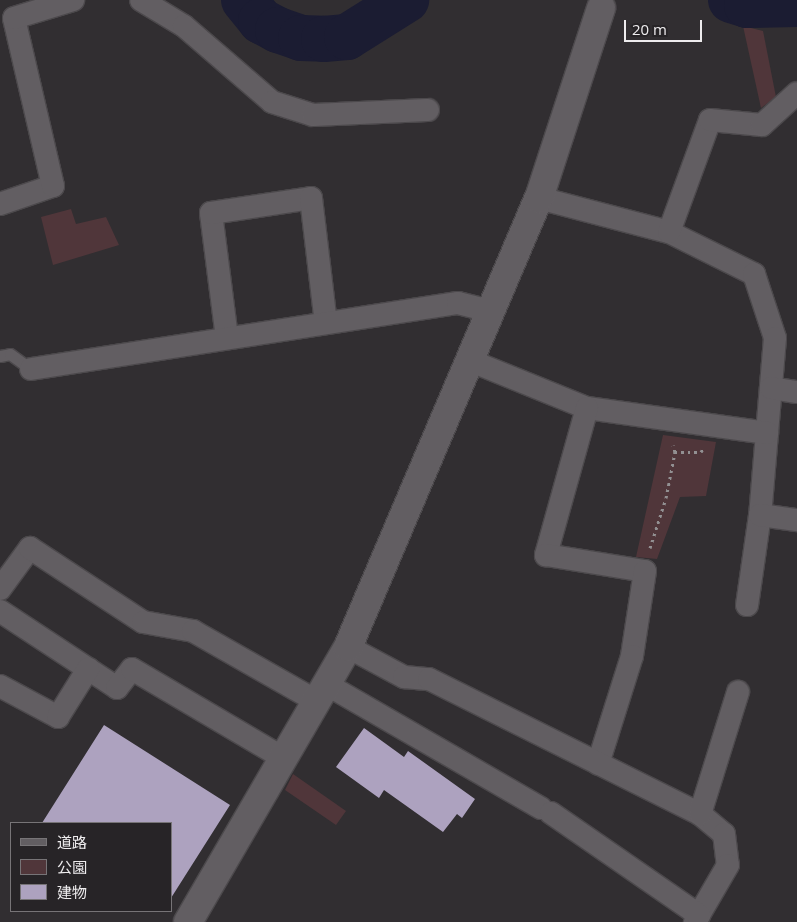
<!DOCTYPE html>
<html>
<head>
<meta charset="utf-8">
<style>
	body { margin:0 }
	#map { position:relative; width:797px; height:922px; overflow:hidden; background:#312e31; font-family:"Open Sans","Noto Sans JP",sans-serif }
	div>[style] { position:absolute }
	[style*='--x'] { left:calc(var(--x)*1px); top:calc(var(--y)*1px); width:calc(var(--w)*1px); rotate:calc(var(--a)*1deg) }
	.green>* { inset:0; background:#50363a }
	.river>* { height:46px; margin:-23px; padding:0 23px; transform-origin:23px; border-radius:23px; background:#1b1c32 }
	.building>* { inset:0; background:#ada2bf }
	.path>* { height:3px; margin-top:-1.5px; transform-origin:0; background:repeating-linear-gradient(90deg,#929092 0 2.5px,transparent 0 6.5px) }
	.roads { filter:drop-shadow(1px 0 #4c494c) drop-shadow(-1px 0 #4c494c) drop-shadow(0 1px #4c494c) drop-shadow(0 -1px #4c494c) }
	.service>* { height:11px; margin:-5.5px; padding:0 5.5px; transform-origin:5.5px; border-radius:5.5px; background:#625e62 }
	.minor>* { height:22px; margin:-11px; padding:0 11px; transform-origin:11px; border-radius:11px; background:#625e62 }
	.tertiary>* { height:28px; margin:-14px; padding:0 14px; transform-origin:14px; border-radius:14px; background:#625e62 }
	span { translate:-50% -50%; white-space:nowrap; text-align:center; line-height:1.15; -webkit-text-stroke:5px #272427; paint-order:stroke }
	.legend { position:absolute; left:10px; top:822px; width:162px; height:90px; box-sizing:border-box; background:#272427; border:1px solid #777477; margin:0; padding:6px 9px; list-style:none; font-size:15px; color:#eeecee }
	.legend li { display:flex; align-items:center; gap:10px; height:25px }
	.legend b { width:25px; border:1px solid #777477 }
	.scale { position:absolute; left:624px; top:20px; width:78px; height:22px; box-sizing:border-box; border:2px solid #eeecee; border-top:0; padding-left:6px; font-size:15px; line-height:18px; white-space:nowrap; color:#eeecee; -webkit-text-stroke:4px #272427; paint-order:stroke }
</style>
</head>
<body>
<div id="map">
	<div class="green">
		<div style="clip-path:polygon(743px 26px,763px 31px,776px 97px,761px 108px)"></div>
		<div style="clip-path:polygon(71px 209px,76px 224px,106px 217px,119px 245px,53px 265px,41px 217px)"></div>
		<div style="clip-path:polygon(663px 435px,716px 442px,706px 496px,680px 497px,657px 559px,636px 557px)"></div>
		<div style="clip-path:polygon(293px 774px,346px 811px,336px 825px,285px 790px)"></div>
	</div>
	<div class="river">
		<div style="--x:244;--y:0;--w:27;--a:51"></div>
		<div style="--x:261;--y:21;--w:19;--a:28"></div>
		<div style="--x:278;--y:30;--w:24;--a:19"></div>
		<div style="--x:301;--y:38;--w:23;--a:2"></div>
		<div style="--x:324;--y:39;--w:23;--a:-5"></div>
		<div style="--x:347;--y:37;--w:70;--a:-32.1"></div>
		<div style="--x:731;--y:0;--w:17;--a:17"></div>
		<div style="--x:747;--y:5;--w:50;--a:-1.1"></div>
	</div>
	<div class="building">
		<div style="clip-path:polygon(104px 725px,230px 805px,171px 898px,171px 823px,42px 823px)"></div>
		<div style="clip-path:polygon(364px 728px,404px 757px,408px 751px,475px 799px,462px 818px,457px 814px,443px 832px,384px 790px,379px 798px,336px 767px)"></div>
	</div>
	<div class="path">
		<div style="--x:675;--y:452;--w:26;--a:0"></div>
		<div style="--x:701;--y:452;--w:6;--a:-59"></div>
		<div style="--x:650;--y:548;--w:52;--a:-72.3"></div>
		<div style="--x:666;--y:498;--w:47;--a:-78.9"></div>
		<div style="--x:675;--y:452;--w:7;--a:-106"></div>
	</div>
	<div class="roads">
		<div class="service">
			<div style="--x:0;--y:356;--w:10;--a:-11"></div>
			<div style="--x:10;--y:354;--w:26;--a:36"></div>
		</div>
		<div class="minor">
			<div style="--x:141;--y:0;--w:50;--a:31.2"></div>
			<div style="--x:184;--y:26;--w:116;--a:40.8"></div>
			<div style="--x:272;--y:102;--w:43;--a:17.6"></div>
			<div style="--x:313;--y:115;--w:115;--a:-2.5"></div>
			<div style="--x:539;--y:198;--w:134;--a:14.7"></div>
			<div style="--x:669;--y:232;--w:95;--a:26.3"></div>
			<div style="--x:754;--y:274;--w:67;--a:71.8"></div>
			<div style="--x:775;--y:338;--w:178;--a:94.8"></div>
			<div style="--x:760;--y:515;--w:91;--a:98.2"></div>
			<div style="--x:0;--y:204;--w:56;--a:-18.8"></div>
			<div style="--x:53;--y:186;--w:172;--a:-103.1"></div>
			<div style="--x:14;--y:18;--w:62;--a:-17"></div>
			<div style="--x:669;--y:232;--w:119;--a:-69.9"></div>
			<div style="--x:710;--y:120;--w:52;--a:5.5"></div>
			<div style="--x:762;--y:125;--w:47;--a:-42.4"></div>
			<div style="--x:227;--y:338;--w:126;--a:-97.3"></div>
			<div style="--x:211;--y:213;--w:101;--a:-8.5"></div>
			<div style="--x:311;--y:198;--w:126;--a:83.2"></div>
			<div style="--x:471;--y:361;--w:125;--a:22.1"></div>
			<div style="--x:587;--y:408;--w:182;--a:7.9"></div>
			<div style="--x:31;--y:369;--w:432;--a:-8.8"></div>
			<div style="--x:458;--y:303;--w:36;--a:14"></div>
			<div style="--x:771;--y:388;--w:26;--a:9"></div>
			<div style="--x:587;--y:408;--w:153;--a:105.6"></div>
			<div style="--x:546;--y:555;--w:100;--a:9.2"></div>
			<div style="--x:645;--y:571;--w:86;--a:98.7"></div>
			<div style="--x:632;--y:656;--w:113;--a:107.5"></div>
			<div style="--x:760;--y:515;--w:37;--a:8"></div>
			<div style="--x:0;--y:589;--w:51;--a:-53.8"></div>
			<div style="--x:30;--y:548;--w:135;--a:33.2"></div>
			<div style="--x:143;--y:622;--w:51;--a:10.2"></div>
			<div style="--x:193;--y:631;--w:142;--a:29.6"></div>
			<div style="--x:0;--y:611;--w:140;--a:33.3"></div>
			<div style="--x:117;--y:688;--w:24;--a:-52"></div>
			<div style="--x:132;--y:669;--w:175;--a:30.5"></div>
			<div style="--x:348;--y:647;--w:64;--a:28.2"></div>
			<div style="--x:404;--y:677;--w:25;--a:5"></div>
			<div style="--x:429;--y:679;--w:303;--a:26.5"></div>
			<div style="--x:700;--y:814;--w:31;--a:40"></div>
			<div style="--x:724;--y:834;--w:31;--a:83"></div>
			<div style="--x:728;--y:865;--w:66;--a:120.1"></div>
			<div style="--x:326;--y:684;--w:248;--a:30"></div>
			<div style="--x:0;--y:686;--w:66;--a:28.1"></div>
			<div style="--x:58;--y:717;--w:57;--a:-58"></div>
			<div style="--x:551;--y:813;--w:180;--a:34.6"></div>
			<div style="--x:700;--y:814;--w:128;--a:-72.7"></div>
		</div>
		<div class="tertiary">
			<div style="--x:188;--y:922;--w:318;--a:-59.8"></div>
			<div style="--x:348;--y:647;--w:488;--a:-67"></div>
			<div style="--x:539;--y:198;--w:200;--a:-71.9"></div>
		</div>
	</div>
	<ul class="legend">
	<li><b style="height:6px;background:#625e62"></b>道路</li>
	<li><b style="height:14px;background:#50363a"></b>公園</li>
	<li><b style="height:14px;background:#ada2bf"></b>建物</li>
	</ul>
	<div class="scale">20 m</div>
</div>
</body>
</html>
